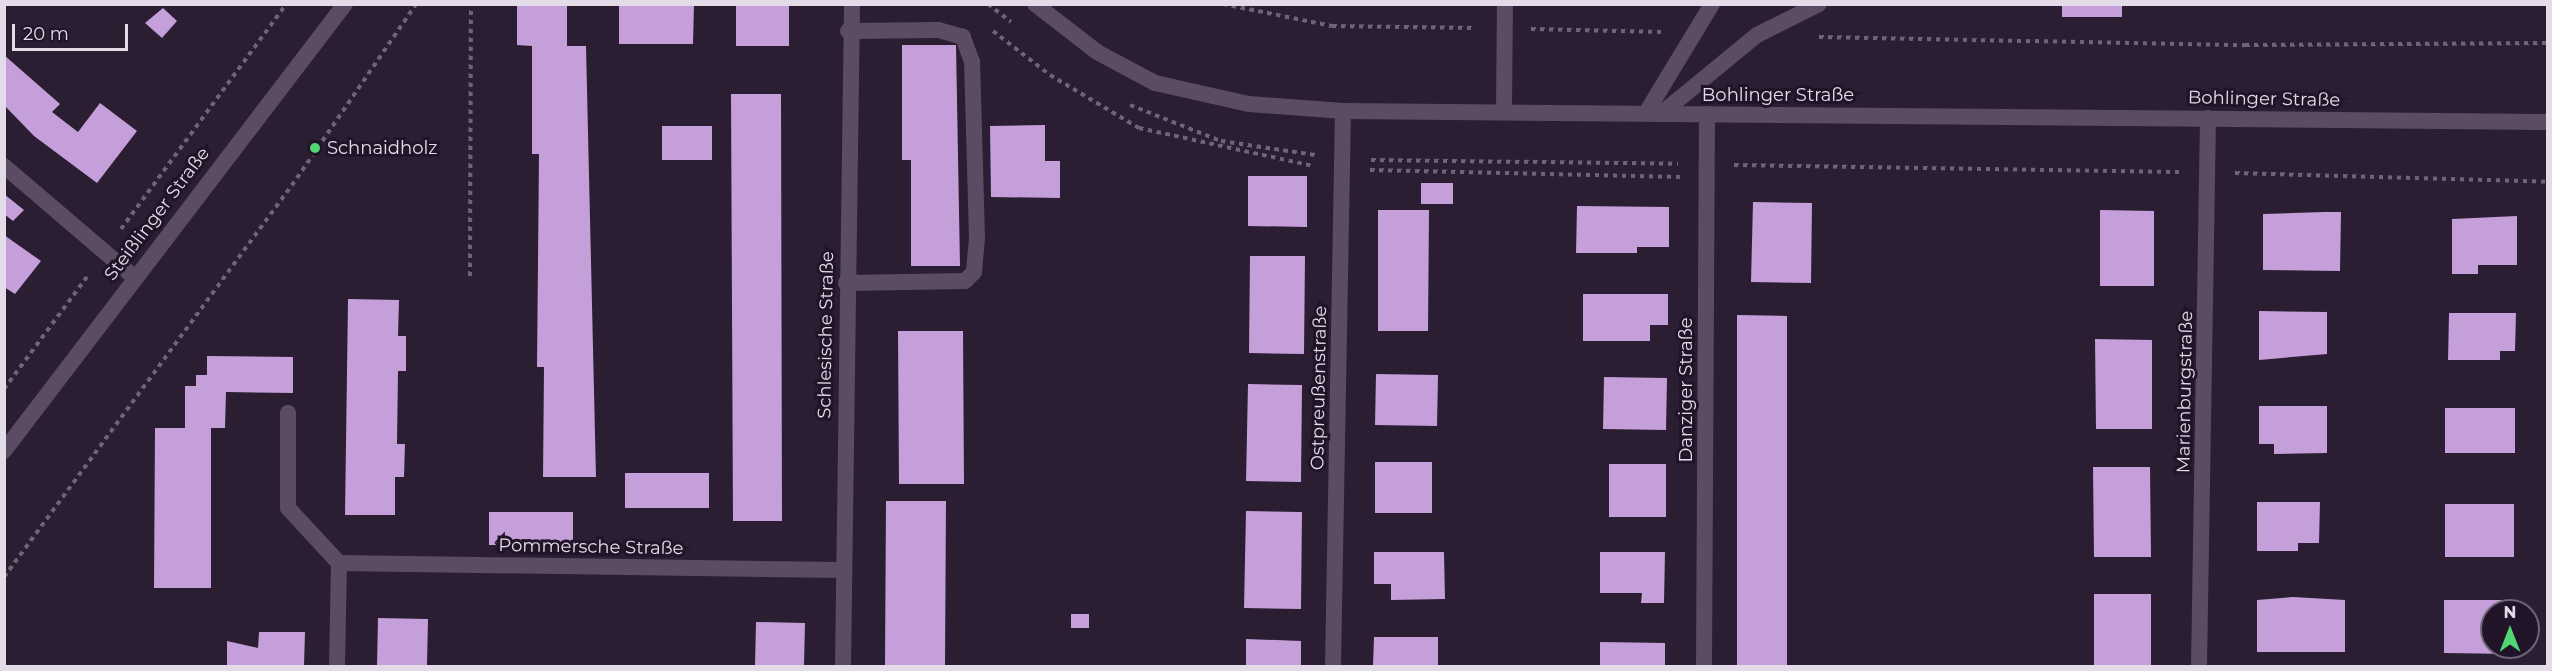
<!DOCTYPE html>
<html>
<head>
<meta charset="utf-8">
<style>
	body { margin:0 }
	#map { position:relative; width:2552px; height:671px; overflow:hidden; background:#2b1d32; font-family:Montserrat,sans-serif }
	div>[style] { position:absolute }
	[style*='--x'] { left:calc(var(--x)*1px); top:calc(var(--y)*1px); width:calc(var(--w)*1px); rotate:calc(var(--a)*1deg) }
	.building>* { inset:0; background:#c59fd9 }
	.path>* { height:4px; margin-top:-2px; transform-origin:0; background:repeating-linear-gradient(90deg,#6f6375 0 4.5px,transparent 0 9px) }
	.service>* { height:16px; margin:-8px; padding:0 8px; transform-origin:8px; border-radius:8px; background:#5b4c63 }
	.minor>* { height:16px; margin:-8px; padding:0 8px; transform-origin:8px; border-radius:8px; background:#5b4c63 }
	.tertiary>* { height:16px; margin:-8px; padding:0 8px; transform-origin:8px; border-radius:8px; background:#5b4c63 }
	.dots>* { width:16px; height:16px; translate:-50% -50%; box-sizing:border-box; border:3px solid #211428; border-radius:50% }
	span { translate:-50% -50%; white-space:nowrap; text-align:center; line-height:1.15; -webkit-text-stroke:6px #211428; paint-order:stroke }
	.street-label { font-size:18px; color:#e4dbe9 }
	.poi-label { font-size:18px; color:#e4dbe9 }
	.left { translate:0 -50%; text-align:left }
	.frame { position:absolute; inset:0; border:6px solid #e4dbe9; pointer-events:none }
	.north { position:absolute; left:2480px; top:599px; width:60px; height:60px; box-sizing:border-box; background:#211428; border:2px solid #6f6475; border-radius:50%; rotate:0deg; font-size:16px; font-weight:700; line-height:24px; text-align:center; color:#e4dbe9 }
	.north::after { content:''; display:block; margin:auto; width:21px; height:27px; background:#52d673; clip-path:polygon(50% 0,100% 100%,50% 72%,0 100%) }
	.scale { position:absolute; left:12px; top:24px; width:116px; height:27px; box-sizing:border-box; border:3px solid #e4dbe9; border-top:0; padding-left:8px; font-size:18px; line-height:21px; white-space:nowrap; color:#e4dbe9; -webkit-text-stroke:4px #211428; paint-order:stroke }
</style>
</head>
<body>
<div id="map">
	<div class="building">
		<div style="clip-path:polygon(517px 4px,567px 4px,567px 46px,586px 46px,596px 477px,543px 477px,544px 367px,537px 367px,539px 154px,532px 154px,532px 46px,517px 45px)"></div>
		<div style="clip-path:polygon(619px 4px,694px 4px,693px 44px,619px 44px)"></div>
		<div style="clip-path:polygon(736px 4px,789px 4px,789px 46px,736px 46px)"></div>
		<div style="clip-path:polygon(2062px 4px,2122px 4px,2122px 17px,2062px 17px)"></div>
		<div style="clip-path:polygon(163px 8px,177px 21px,162px 38px,145px 23px)"></div>
		<div style="clip-path:polygon(902px 45px,956px 45px,960px 266px,911px 266px,911px 160px,902px 160px)"></div>
		<div style="clip-path:polygon(4px 55px,60px 104px,52px 112px,78px 132px,100px 103px,137px 131px,97px 183px,34px 136px,4px 105px)"></div>
		<div style="clip-path:polygon(731px 94px,781px 94px,782px 521px,733px 521px)"></div>
		<div style="clip-path:polygon(1045px 125px,1045px 161px,1060px 161px,1060px 198px,991px 197px,990px 126px)"></div>
		<div style="clip-path:polygon(662px 126px,712px 126px,712px 160px,662px 160px)"></div>
		<div style="clip-path:polygon(1248px 176px,1307px 176px,1307px 227px,1248px 226px)"></div>
		<div style="clip-path:polygon(1421px 183px,1453px 183px,1453px 204px,1421px 204px)"></div>
		<div style="clip-path:polygon(4px 194px,24px 210px,13px 221px,4px 214px)"></div>
		<div style="clip-path:polygon(1753px 202px,1812px 203px,1811px 283px,1751px 282px)"></div>
		<div style="clip-path:polygon(1577px 206px,1669px 207px,1669px 247px,1637px 247px,1637px 253px,1576px 253px)"></div>
		<div style="clip-path:polygon(1378px 210px,1429px 210px,1428px 331px,1378px 331px)"></div>
		<div style="clip-path:polygon(2100px 210px,2154px 211px,2154px 286px,2100px 286px)"></div>
		<div style="clip-path:polygon(2324px 212px,2341px 212px,2340px 271px,2263px 270px,2263px 214px)"></div>
		<div style="clip-path:polygon(2517px 216px,2517px 265px,2478px 265px,2478px 274px,2452px 274px,2452px 219px)"></div>
		<div style="clip-path:polygon(4px 235px,41px 261px,15px 294px,4px 287px)"></div>
		<div style="clip-path:polygon(1250px 256px,1305px 256px,1304px 354px,1249px 353px)"></div>
		<div style="clip-path:polygon(1583px 294px,1668px 294px,1668px 325px,1650px 325px,1650px 341px,1583px 341px)"></div>
		<div style="clip-path:polygon(348px 299px,399px 300px,398px 336px,406px 336px,406px 371px,398px 371px,397px 444px,405px 444px,404px 477px,395px 477px,395px 515px,345px 515px)"></div>
		<div style="clip-path:polygon(2259px 311px,2327px 312px,2327px 354px,2259px 360px)"></div>
		<div style="clip-path:polygon(2449px 313px,2516px 313px,2515px 351px,2500px 351px,2500px 360px,2448px 360px)"></div>
		<div style="clip-path:polygon(1737px 315px,1787px 316px,1787px 666px,1737px 666px)"></div>
		<div style="clip-path:polygon(898px 331px,963px 331px,964px 484px,899px 484px)"></div>
		<div style="clip-path:polygon(2095px 339px,2152px 340px,2152px 429px,2096px 429px)"></div>
		<div style="clip-path:polygon(207px 356px,293px 357px,293px 393px,226px 392px,225px 428px,211px 428px,211px 588px,154px 588px,155px 428px,185px 428px,185px 386px,196px 386px,196px 375px,207px 375px)"></div>
		<div style="clip-path:polygon(1376px 374px,1438px 375px,1437px 426px,1375px 425px)"></div>
		<div style="clip-path:polygon(1604px 377px,1667px 378px,1666px 430px,1603px 429px)"></div>
		<div style="clip-path:polygon(1248px 384px,1302px 385px,1301px 482px,1246px 481px)"></div>
		<div style="clip-path:polygon(2259px 406px,2327px 406px,2327px 453px,2274px 454px,2274px 444px,2259px 444px)"></div>
		<div style="clip-path:polygon(2445px 408px,2515px 408px,2515px 453px,2445px 453px)"></div>
		<div style="clip-path:polygon(1375px 462px,1432px 462px,1432px 513px,1375px 513px)"></div>
		<div style="clip-path:polygon(1609px 464px,1666px 464px,1666px 517px,1609px 517px)"></div>
		<div style="clip-path:polygon(2093px 467px,2150px 467px,2151px 557px,2094px 557px)"></div>
		<div style="clip-path:polygon(625px 473px,709px 473px,709px 508px,625px 508px)"></div>
		<div style="clip-path:polygon(886px 501px,946px 501px,945px 666px,885px 666px)"></div>
		<div style="clip-path:polygon(2257px 502px,2320px 502px,2319px 543px,2298px 543px,2298px 551px,2257px 551px)"></div>
		<div style="clip-path:polygon(2445px 504px,2514px 504px,2514px 557px,2445px 557px)"></div>
		<div style="clip-path:polygon(1246px 511px,1302px 512px,1301px 609px,1244px 608px)"></div>
		<div style="clip-path:polygon(489px 512px,573px 512px,573px 545px,489px 545px)"></div>
		<div style="clip-path:polygon(1374px 552px,1444px 552px,1445px 599px,1391px 600px,1391px 584px,1374px 584px)"></div>
		<div style="clip-path:polygon(1600px 552px,1665px 552px,1664px 603px,1641px 603px,1642px 593px,1600px 593px)"></div>
		<div style="clip-path:polygon(2094px 594px,2151px 594px,2151px 666px,2094px 666px)"></div>
		<div style="clip-path:polygon(2293px 597px,2345px 600px,2345px 652px,2257px 652px,2257px 600px)"></div>
		<div style="clip-path:polygon(2444px 600px,2513px 600px,2513px 611px,2492px 611px,2492px 647px,2513px 647px,2513px 654px,2444px 653px)"></div>
		<div style="clip-path:polygon(1071px 614px,1089px 614px,1089px 628px,1071px 628px)"></div>
		<div style="clip-path:polygon(378px 618px,428px 619px,427px 665px,377px 666px)"></div>
		<div style="clip-path:polygon(756px 622px,805px 623px,804px 666px,755px 666px)"></div>
		<div style="clip-path:polygon(259px 632px,305px 632px,304px 666px,227px 666px,227px 641px,258px 648px)"></div>
		<div style="clip-path:polygon(1374px 637px,1438px 637px,1438px 666px,1373px 666px)"></div>
		<div style="clip-path:polygon(1246px 639px,1301px 641px,1301px 666px,1246px 666px)"></div>
		<div style="clip-path:polygon(1600px 642px,1665px 643px,1665px 666px,1600px 666px)"></div>
	</div>
	<div class="path">
		<div style="--x:988;--y:4;--w:29;--a:38"></div>
		<div style="--x:1223;--y:4;--w:111;--a:11.4"></div>
		<div style="--x:1332;--y:26;--w:144;--a:0.8"></div>
		<div style="--x:1531;--y:29;--w:131;--a:1.3"></div>
		<div style="--x:993;--y:31;--w:72;--a:37.7"></div>
		<div style="--x:1050;--y:75;--w:104;--a:30.8"></div>
		<div style="--x:1139;--y:128;--w:179;--a:12.3"></div>
		<div style="--x:1819;--y:37;--w:426;--a:1.1"></div>
		<div style="--x:2245;--y:45;--w:303;--a:-0.4"></div>
		<div style="--x:1130;--y:105;--w:98;--a:21.6"></div>
		<div style="--x:1221;--y:141;--w:95;--a:8.5"></div>
		<div style="--x:1371;--y:160;--w:307;--a:0.7"></div>
		<div style="--x:1734;--y:165;--w:445;--a:0.9"></div>
		<div style="--x:1370;--y:170;--w:310;--a:1.3"></div>
		<div style="--x:2235;--y:173;--w:313;--a:1.6"></div>
		<div style="--x:121;--y:229;--w:279;--a:-53.7"></div>
		<div style="--x:470;--y:276;--w:272;--a:-89.8"></div>
		<div style="--x:4;--y:389;--w:143;--a:-53.5"></div>
		<div style="--x:4;--y:577;--w:495;--a:-53.7"></div>
		<div style="--x:297;--y:178;--w:211;--a:-55.6"></div>
	</div>
	<div class="service">
		<div style="--x:1504;--y:111;--w:107;--a:-89.5"></div>
		<div style="--x:1646;--y:113;--w:127;--a:-58.8"></div>
		<div style="--x:1662;--y:113;--w:123;--a:-39.4"></div>
		<div style="--x:1757;--y:35;--w:69;--a:-26.6"></div>
		<div style="--x:846;--y:283;--w:119;--a:-1"></div>
		<div style="--x:965;--y:281;--w:13;--a:-45"></div>
		<div style="--x:974;--y:272;--w:34;--a:-85"></div>
		<div style="--x:977;--y:238;--w:176;--a:-91.6"></div>
		<div style="--x:972;--y:62;--w:27;--a:-110"></div>
		<div style="--x:963;--y:37;--w:25;--a:-164"></div>
		<div style="--x:939;--y:30;--w:91;--a:179.4"></div>
		<div style="--x:288;--y:413;--w:95;--a:90"></div>
	</div>
	<div class="minor">
		<div style="--x:1035;--y:4;--w:78;--a:37.7"></div>
		<div style="--x:1097;--y:52;--w:66;--a:28.1"></div>
		<div style="--x:1155;--y:83;--w:96;--a:12.6"></div>
		<div style="--x:1249;--y:104;--w:94;--a:4.3"></div>
		<div style="--x:1343;--y:111;--w:1205;--a:0.52"></div>
		<div style="--x:4;--y:166;--w:170;--a:40.5"></div>
		<div style="--x:288;--y:508;--w:75;--a:47.2"></div>
		<div style="--x:337;--y:666;--w:103;--a:-88.9"></div>
		<div style="--x:339;--y:563;--w:504;--a:0.8"></div>
		<div style="--x:843;--y:666;--w:662;--a:-89.22"></div>
		<div style="--x:1333;--y:666;--w:555;--a:-88.97"></div>
		<div style="--x:1704;--y:666;--w:552;--a:-89.69"></div>
		<div style="--x:2199;--y:666;--w:548;--a:-89.06"></div>
	</div>
	<div class="tertiary">
		<div style="--x:4;--y:451;--w:562;--a:-52.66"></div>
	</div>
	<div class="dots">
		<div style="left:315px;top:148px;background:#52d673"></div>
	</div>
	<div class="street-label">
		<span style="left:1778px;top:95px">Bohlinger Straße</span>
		<span style="left:2264px;top:99px;rotate:1deg">Bohlinger Straße</span>
		<span style="left:157px;top:214px;rotate:-53deg">Steißlinger Straße</span>
		<span style="left:826px;top:335px;rotate:-89deg">Schlesische Straße</span>
		<span style="left:1319px;top:388px;rotate:-89deg">Ostpreußenstraße</span>
		<span style="left:1686px;top:390px;rotate:-90deg">Danziger Straße</span>
		<span style="left:2185px;top:392px;rotate:-89deg">Marienburgstraße</span>
		<span style="left:591px;top:547px;rotate:1deg">Pommersche Straße</span>
	</div>
	<div class="poi-label">
		<span class="left" style="left:327px;top:148px">Schnaidholz</span>
	</div>
	<div class="frame"></div>
	<div class="north">N</div>
	<div class="scale">20 m</div>
</div>
</body>
</html>
